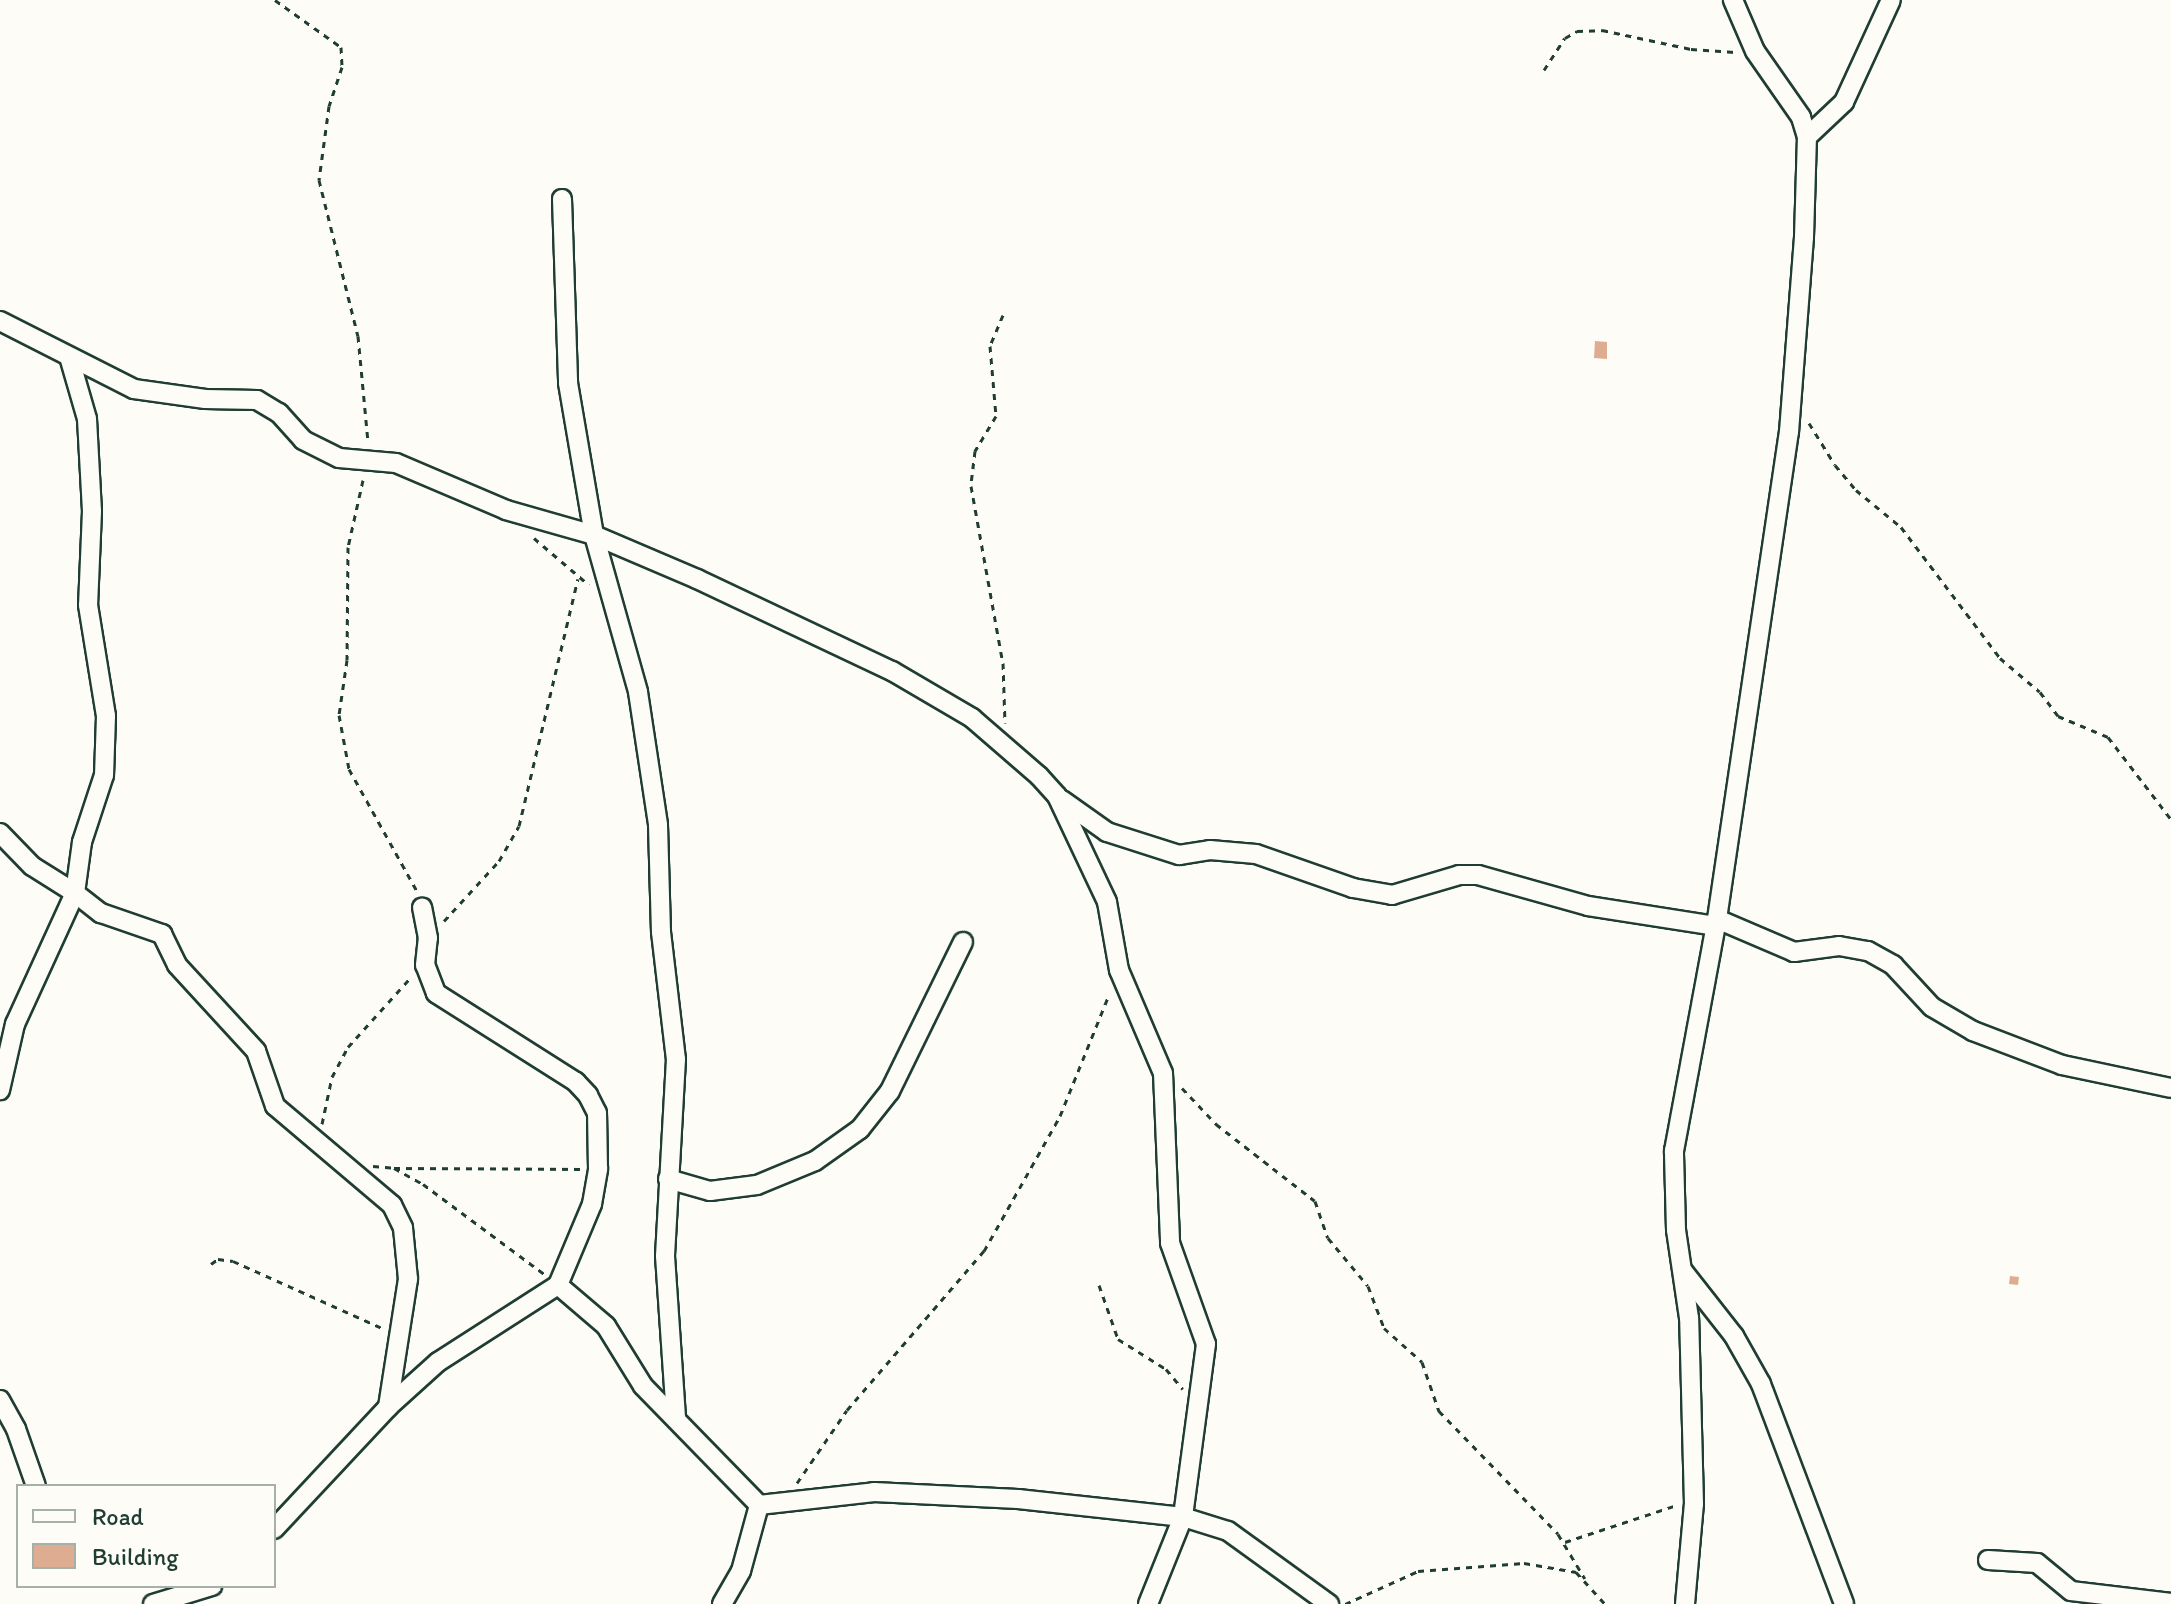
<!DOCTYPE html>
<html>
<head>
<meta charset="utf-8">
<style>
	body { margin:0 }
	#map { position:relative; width:2171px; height:1604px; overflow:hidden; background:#fdfcf7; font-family:Itim,sans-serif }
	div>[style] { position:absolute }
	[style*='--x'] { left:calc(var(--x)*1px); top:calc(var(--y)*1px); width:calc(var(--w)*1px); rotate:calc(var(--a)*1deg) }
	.building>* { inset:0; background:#deac90 }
	.path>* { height:3px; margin-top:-1.5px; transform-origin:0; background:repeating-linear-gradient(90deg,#1f3d34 0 6px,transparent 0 12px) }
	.roads { filter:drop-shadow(2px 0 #1f3d34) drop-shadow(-2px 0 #1f3d34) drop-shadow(0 2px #1f3d34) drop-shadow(0 -2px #1f3d34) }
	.minor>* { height:18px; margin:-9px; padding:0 9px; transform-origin:9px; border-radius:9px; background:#fdfcf7 }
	span { translate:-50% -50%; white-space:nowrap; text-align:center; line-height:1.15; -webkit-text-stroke:8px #fdfcf7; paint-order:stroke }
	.legend { position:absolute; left:16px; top:1484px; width:260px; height:104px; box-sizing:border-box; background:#fdfcf7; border:2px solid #a4b0a9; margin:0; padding:10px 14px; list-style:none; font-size:24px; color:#1f3d34 }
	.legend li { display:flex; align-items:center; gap:16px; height:40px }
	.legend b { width:40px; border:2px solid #a4b0a9 }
</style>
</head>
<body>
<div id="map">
	<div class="building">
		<div style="clip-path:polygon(1595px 341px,1607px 342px,1607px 359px,1594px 358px)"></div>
		<div style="clip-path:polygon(2010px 1276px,2019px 1277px,2018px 1285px,2009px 1284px)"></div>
	</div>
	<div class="path">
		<div style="--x:275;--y:0;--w:81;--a:35.5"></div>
		<div style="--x:341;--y:47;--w:20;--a:87"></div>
		<div style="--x:342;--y:67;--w:41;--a:108.4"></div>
		<div style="--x:329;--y:106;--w:75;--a:97.7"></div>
		<div style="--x:319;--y:180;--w:161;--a:76"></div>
		<div style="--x:358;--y:336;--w:105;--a:84.6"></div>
		<div style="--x:1544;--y:70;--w:38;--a:-57"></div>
		<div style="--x:1565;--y:38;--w:14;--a:-30"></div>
		<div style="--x:1577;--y:31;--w:25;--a:-2"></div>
		<div style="--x:1602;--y:30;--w:91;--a:12.1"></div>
		<div style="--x:1691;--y:49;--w:44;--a:3.9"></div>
		<div style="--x:1003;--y:315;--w:34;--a:113"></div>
		<div style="--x:990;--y:346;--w:70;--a:85.1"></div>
		<div style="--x:996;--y:416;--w:41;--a:121"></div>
		<div style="--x:975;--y:451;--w:35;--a:97"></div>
		<div style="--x:971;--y:486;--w:180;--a:79.8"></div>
		<div style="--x:1003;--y:663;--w:60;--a:88.1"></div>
		<div style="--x:1809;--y:423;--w:49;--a:58.2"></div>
		<div style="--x:1835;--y:465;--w:33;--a:50"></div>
		<div style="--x:1856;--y:490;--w:58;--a:39.4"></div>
		<div style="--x:1901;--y:527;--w:164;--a:52.9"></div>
		<div style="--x:2000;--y:658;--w:52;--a:40.4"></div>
		<div style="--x:2040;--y:692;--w:30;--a:53"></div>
		<div style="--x:2058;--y:716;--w:54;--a:22.8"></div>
		<div style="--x:2108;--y:737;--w:103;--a:52.5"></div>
		<div style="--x:363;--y:480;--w:69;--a:102.6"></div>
		<div style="--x:348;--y:547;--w:113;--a:90.5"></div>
		<div style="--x:347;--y:660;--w:56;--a:98.3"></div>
		<div style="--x:339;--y:715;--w:55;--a:79.5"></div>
		<div style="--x:349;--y:769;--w:140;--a:60.9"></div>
		<div style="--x:534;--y:538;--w:72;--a:40.5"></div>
		<div style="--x:444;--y:921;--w:81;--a:-47.5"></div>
		<div style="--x:499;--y:861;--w:40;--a:-60.3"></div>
		<div style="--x:519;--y:826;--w:254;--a:-76.6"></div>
		<div style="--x:1182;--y:1088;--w:50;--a:46.6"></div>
		<div style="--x:1216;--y:1124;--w:125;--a:37.9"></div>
		<div style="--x:1315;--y:1201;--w:39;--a:71"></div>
		<div style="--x:1328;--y:1238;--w:62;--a:50.2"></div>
		<div style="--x:1368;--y:1286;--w:45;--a:69.1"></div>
		<div style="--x:1384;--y:1328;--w:51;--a:41.8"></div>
		<div style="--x:1422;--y:1362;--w:52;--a:70.9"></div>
		<div style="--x:1439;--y:1411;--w:171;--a:45.9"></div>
		<div style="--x:1558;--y:1534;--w:52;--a:59"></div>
		<div style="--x:322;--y:1124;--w:48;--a:-78"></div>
		<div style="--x:332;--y:1077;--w:34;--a:-62"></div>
		<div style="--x:348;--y:1047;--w:94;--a:-48"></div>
		<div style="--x:373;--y:1166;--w:21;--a:5"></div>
		<div style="--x:394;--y:1168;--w:33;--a:29"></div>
		<div style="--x:423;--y:1184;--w:151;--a:36.6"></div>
		<div style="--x:394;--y:1168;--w:188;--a:0.3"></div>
		<div style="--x:211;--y:1264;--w:9;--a:-36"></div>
		<div style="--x:218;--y:1259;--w:15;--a:8"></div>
		<div style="--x:233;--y:1261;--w:163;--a:24.2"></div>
		<div style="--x:1099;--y:1285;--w:57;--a:70.6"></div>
		<div style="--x:1118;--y:1339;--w:57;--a:32"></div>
		<div style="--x:1166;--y:1369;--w:26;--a:50"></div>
		<div style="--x:797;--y:1483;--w:88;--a:-55.6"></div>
		<div style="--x:847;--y:1410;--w:210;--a:-49.3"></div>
		<div style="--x:984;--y:1251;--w:155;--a:-60.6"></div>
		<div style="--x:1060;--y:1116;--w:131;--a:-68"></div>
		<div style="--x:1565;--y:1542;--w:115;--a:-18.3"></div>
		<div style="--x:1345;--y:1604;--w:80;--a:-24.3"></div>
		<div style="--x:1418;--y:1571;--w:106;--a:-4.3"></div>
		<div style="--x:1524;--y:1563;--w:53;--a:9.8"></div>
		<div style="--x:1576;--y:1572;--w:43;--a:47.8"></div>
	</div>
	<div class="roads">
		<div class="minor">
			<div style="--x:1807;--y:137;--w:51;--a:-43.4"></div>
			<div style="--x:1844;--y:102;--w:112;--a:-65.3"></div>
			<div style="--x:562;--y:199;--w:184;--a:88.1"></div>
			<div style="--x:568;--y:383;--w:154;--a:80.3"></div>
			<div style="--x:594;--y:535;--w:163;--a:74.3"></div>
			<div style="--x:638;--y:692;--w:134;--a:81.4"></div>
			<div style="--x:658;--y:825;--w:107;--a:88.4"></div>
			<div style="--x:661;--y:932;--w:128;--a:83.3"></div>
			<div style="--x:676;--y:1059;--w:197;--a:93.2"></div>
			<div style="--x:665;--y:1256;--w:161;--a:86.1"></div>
			<div style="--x:0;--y:321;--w:150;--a:26.9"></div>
			<div style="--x:134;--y:389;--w:72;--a:8"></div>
			<div style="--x:205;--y:399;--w:52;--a:1.1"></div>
			<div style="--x:257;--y:400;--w:26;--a:31"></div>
			<div style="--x:279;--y:413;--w:36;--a:48"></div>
			<div style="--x:303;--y:440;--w:40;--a:26.6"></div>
			<div style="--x:339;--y:458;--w:57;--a:5"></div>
			<div style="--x:396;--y:463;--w:120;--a:23.1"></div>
			<div style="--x:506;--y:510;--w:91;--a:15.9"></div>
			<div style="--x:594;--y:535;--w:112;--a:23.1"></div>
			<div style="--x:697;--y:579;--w:216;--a:25.3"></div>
			<div style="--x:892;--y:671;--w:93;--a:30.4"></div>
			<div style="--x:972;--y:718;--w:89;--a:40.9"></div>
			<div style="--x:1039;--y:776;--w:27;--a:48"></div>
			<div style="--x:1057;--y:796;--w:117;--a:64.7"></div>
			<div style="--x:1107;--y:902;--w:69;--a:80"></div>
			<div style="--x:1119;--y:970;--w:112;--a:66.9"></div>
			<div style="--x:1163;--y:1073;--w:170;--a:87.6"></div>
			<div style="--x:1170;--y:1243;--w:107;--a:70.4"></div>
			<div style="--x:1206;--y:1344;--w:175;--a:97.6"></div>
			<div style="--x:1183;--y:1517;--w:94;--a:111.9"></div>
			<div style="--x:70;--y:360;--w:61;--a:73.9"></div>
			<div style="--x:87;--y:419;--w:92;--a:86.9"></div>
			<div style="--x:92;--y:511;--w:94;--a:92.4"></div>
			<div style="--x:88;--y:605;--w:112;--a:80.8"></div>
			<div style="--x:106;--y:716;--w:59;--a:91.9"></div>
			<div style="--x:104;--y:775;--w:71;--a:108.2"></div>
			<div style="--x:82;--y:842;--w:51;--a:97.8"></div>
			<div style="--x:75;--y:893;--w:33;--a:38"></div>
			<div style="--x:101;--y:913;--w:65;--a:19"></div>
			<div style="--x:162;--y:934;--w:34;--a:64"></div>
			<div style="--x:177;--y:965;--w:117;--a:47.4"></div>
			<div style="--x:256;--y:1051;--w:58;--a:70.9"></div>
			<div style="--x:275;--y:1106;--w:153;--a:40.2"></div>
			<div style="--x:392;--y:1205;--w:25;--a:64"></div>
			<div style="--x:403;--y:1228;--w:51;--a:84.4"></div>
			<div style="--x:408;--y:1279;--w:130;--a:98.9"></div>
			<div style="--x:1062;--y:800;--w:55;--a:35.4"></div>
			<div style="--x:1107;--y:832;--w:76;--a:17.7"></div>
			<div style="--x:1179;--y:855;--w:31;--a:-9"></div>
			<div style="--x:1210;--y:850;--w:46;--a:5"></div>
			<div style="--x:1256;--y:854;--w:103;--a:19.3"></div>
			<div style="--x:1353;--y:888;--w:40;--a:10"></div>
			<div style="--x:1392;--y:895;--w:70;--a:-16.6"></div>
			<div style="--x:1459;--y:875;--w:19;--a:0"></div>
			<div style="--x:1478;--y:875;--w:114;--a:15.7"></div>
			<div style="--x:1588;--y:906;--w:130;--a:8.9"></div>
			<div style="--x:0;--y:833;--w:46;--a:45.9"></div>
			<div style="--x:32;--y:866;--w:51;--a:32.1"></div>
			<div style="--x:75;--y:893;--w:144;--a:114.6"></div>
			<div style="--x:15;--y:1024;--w:68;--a:102.8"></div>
			<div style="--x:1717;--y:919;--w:84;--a:23.2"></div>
			<div style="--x:1794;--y:952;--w:45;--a:-7.6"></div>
			<div style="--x:1839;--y:946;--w:29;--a:10"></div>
			<div style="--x:1868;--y:951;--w:29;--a:29"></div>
			<div style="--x:1893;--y:965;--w:57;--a:47.1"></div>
			<div style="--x:1932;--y:1007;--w:48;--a:30.3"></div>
			<div style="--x:1973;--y:1031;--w:95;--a:20.9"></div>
			<div style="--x:2062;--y:1065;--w:111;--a:11.9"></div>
			<div style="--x:668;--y:1179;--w:44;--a:15.9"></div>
			<div style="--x:710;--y:1191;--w:47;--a:-7.3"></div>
			<div style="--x:757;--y:1185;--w:63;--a:-22.5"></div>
			<div style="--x:815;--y:1161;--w:55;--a:-35.4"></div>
			<div style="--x:860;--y:1129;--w:48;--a:-51.7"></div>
			<div style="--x:890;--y:1091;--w:166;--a:-63.9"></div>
			<div style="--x:1683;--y:1271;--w:83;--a:51.9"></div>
			<div style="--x:1734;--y:1336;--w:55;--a:60.6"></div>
			<div style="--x:1761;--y:1384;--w:235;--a:69.3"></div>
			<div style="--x:558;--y:1285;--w:63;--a:40.5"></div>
			<div style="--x:606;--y:1326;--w:70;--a:58.3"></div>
			<div style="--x:643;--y:1386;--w:166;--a:45.7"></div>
			<div style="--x:0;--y:1400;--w:33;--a:61"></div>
			<div style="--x:16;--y:1429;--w:60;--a:70.7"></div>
			<div style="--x:759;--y:1505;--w:116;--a:-6.4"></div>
			<div style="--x:874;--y:1492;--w:144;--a:2.8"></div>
			<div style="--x:1018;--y:1499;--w:166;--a:6.2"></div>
			<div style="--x:1183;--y:1517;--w:47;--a:17.3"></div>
			<div style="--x:1228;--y:1531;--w:125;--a:35.9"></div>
			<div style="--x:274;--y:1529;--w:167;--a:-46.9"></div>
			<div style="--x:388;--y:1407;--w:67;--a:-42"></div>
			<div style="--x:438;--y:1362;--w:143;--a:-32.7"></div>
			<div style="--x:558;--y:1285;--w:88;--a:-67.2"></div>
			<div style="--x:592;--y:1204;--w:36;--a:-80"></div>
			<div style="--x:598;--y:1169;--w:56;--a:-91"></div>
			<div style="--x:597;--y:1113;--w:20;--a:-117"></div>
			<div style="--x:588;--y:1095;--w:18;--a:-133"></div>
			<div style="--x:576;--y:1082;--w:166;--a:-147.6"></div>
			<div style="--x:436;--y:993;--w:30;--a:-111"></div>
			<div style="--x:425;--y:965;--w:27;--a:-84"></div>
			<div style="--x:428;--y:938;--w:31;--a:-101"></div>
			<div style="--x:1988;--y:1560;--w:49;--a:3.5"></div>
			<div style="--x:2037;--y:1563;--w:44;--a:39.5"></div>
			<div style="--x:2071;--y:1591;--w:101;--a:6.8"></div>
			<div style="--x:153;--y:1604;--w:62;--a:-17"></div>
			<div style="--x:722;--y:1604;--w:38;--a:-60"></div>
			<div style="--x:741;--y:1571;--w:68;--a:-74.7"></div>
			<div style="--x:1685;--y:1604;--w:100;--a:-84.9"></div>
			<div style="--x:1694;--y:1504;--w:186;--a:-91.5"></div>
			<div style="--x:1689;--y:1318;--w:89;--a:-98.4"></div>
			<div style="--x:1676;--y:1230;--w:79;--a:-91.5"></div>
			<div style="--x:1674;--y:1151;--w:236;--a:-79.5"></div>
			<div style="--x:1717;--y:919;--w:492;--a:-81.6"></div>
			<div style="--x:1789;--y:432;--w:196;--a:-85.6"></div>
			<div style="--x:1804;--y:237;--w:100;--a:-88.3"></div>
			<div style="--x:1807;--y:137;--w:21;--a:-107"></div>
			<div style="--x:1801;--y:117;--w:80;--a:-124.9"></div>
			<div style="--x:1755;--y:51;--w:56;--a:-113.3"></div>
		</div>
	</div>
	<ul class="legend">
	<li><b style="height:10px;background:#fdfcf7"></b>Road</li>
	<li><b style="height:22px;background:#deac90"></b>Building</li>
	</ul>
</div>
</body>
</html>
